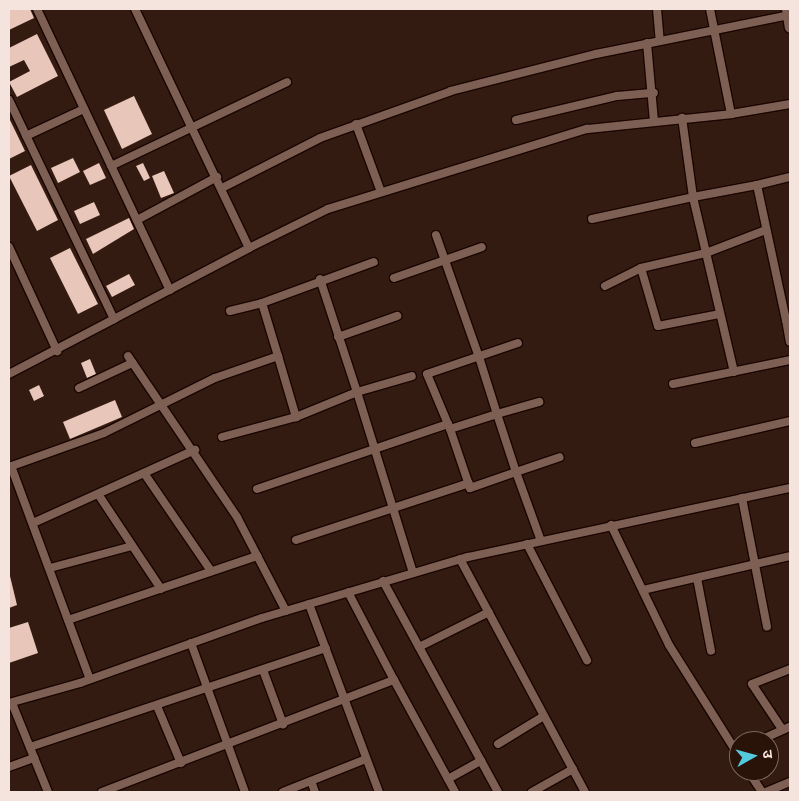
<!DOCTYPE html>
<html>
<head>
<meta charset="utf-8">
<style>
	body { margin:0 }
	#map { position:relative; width:799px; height:801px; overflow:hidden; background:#341b11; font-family:Quicksand,"Noto Sans Devanagari",sans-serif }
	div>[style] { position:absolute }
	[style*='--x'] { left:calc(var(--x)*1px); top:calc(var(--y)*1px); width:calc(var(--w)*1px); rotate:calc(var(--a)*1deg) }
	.building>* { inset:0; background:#e8c6b9 }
	.roads { filter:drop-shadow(1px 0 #1a0501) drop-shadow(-1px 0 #1a0501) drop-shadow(0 1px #1a0501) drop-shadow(0 -1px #1a0501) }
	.street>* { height:8px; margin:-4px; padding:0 4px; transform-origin:4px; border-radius:4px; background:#7d5f53 }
	.secondary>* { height:11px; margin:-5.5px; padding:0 5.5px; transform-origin:5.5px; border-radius:5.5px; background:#7d5f53 }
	span { translate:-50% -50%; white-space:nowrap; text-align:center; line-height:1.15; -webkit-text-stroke:5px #291208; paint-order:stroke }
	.frame { position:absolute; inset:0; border:10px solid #f5e4dd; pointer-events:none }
	.north { position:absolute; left:729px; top:731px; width:50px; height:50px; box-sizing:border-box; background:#291208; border:1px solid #7b665d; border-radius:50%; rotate:83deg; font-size:14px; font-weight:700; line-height:20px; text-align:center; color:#f5e4dd }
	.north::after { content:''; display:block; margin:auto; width:18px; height:22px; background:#54cadd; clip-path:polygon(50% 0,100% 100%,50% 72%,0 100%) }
</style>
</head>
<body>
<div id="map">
	<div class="building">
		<div style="clip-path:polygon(9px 9px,30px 9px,34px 18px,9px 30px)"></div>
		<div style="clip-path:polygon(37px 34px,58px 76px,17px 97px,9px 82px,30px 71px,24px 60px,9px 67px,9px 48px)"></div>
		<div style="clip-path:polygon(134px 96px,152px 134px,122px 149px,104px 110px)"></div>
		<div style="clip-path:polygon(9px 118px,25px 151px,9px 159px)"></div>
		<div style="clip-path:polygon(73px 158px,80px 172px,58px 183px,51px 168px)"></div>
		<div style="clip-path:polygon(99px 163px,106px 178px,90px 185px,83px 171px)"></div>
		<div style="clip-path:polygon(143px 163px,150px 178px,144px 181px,136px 166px)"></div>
		<div style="clip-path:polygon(31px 165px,58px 220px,37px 231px,9px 176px)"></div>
		<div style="clip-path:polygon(164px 171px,174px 193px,161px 198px,152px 176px)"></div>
		<div style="clip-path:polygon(94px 202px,100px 215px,80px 224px,74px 211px)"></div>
		<div style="clip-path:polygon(129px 218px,134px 229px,93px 254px,86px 239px)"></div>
		<div style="clip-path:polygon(70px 248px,98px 304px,78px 314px,50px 258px)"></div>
		<div style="clip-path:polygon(129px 274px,135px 285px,112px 297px,106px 286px)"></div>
		<div style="clip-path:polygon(90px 359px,96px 374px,87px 378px,81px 363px)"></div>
		<div style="clip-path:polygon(39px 385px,44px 396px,34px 401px,29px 390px)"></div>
		<div style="clip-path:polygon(115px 400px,122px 417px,70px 439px,63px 422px)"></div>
		<div style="clip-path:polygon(9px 572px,17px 605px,9px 608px)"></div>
		<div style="clip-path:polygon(28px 622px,38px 653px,9px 663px,9px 628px)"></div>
	</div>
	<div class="roads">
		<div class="street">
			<div style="--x:37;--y:9;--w:311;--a:64.7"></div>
			<div style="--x:657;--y:9;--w:32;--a:85"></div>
			<div style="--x:710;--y:9;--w:107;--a:78.7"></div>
			<div style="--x:731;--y:114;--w:60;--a:-9.6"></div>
			<div style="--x:647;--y:43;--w:78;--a:84.9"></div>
			<div style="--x:9;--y:100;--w:243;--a:64.4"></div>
			<div style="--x:114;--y:319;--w:153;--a:-27.7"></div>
			<div style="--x:249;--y:248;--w:265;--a:-115.5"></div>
			<div style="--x:516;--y:120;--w:104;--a:-13.4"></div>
			<div style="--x:617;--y:96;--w:37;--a:-5"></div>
			<div style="--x:356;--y:124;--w:72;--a:69.8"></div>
			<div style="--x:26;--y:136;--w:64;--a:-25"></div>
			<div style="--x:111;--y:166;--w:195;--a:-25.5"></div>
			<div style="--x:757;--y:185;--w:34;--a:-14"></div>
			<div style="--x:222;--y:188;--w:110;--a:-27"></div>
			<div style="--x:320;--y:138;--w:139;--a:-19.7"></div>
			<div style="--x:451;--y:91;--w:150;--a:-14.3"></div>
			<div style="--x:596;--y:54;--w:198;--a:-11.4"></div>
			<div style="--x:592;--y:219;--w:103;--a:-12.3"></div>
			<div style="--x:693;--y:197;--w:80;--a:-97.9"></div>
			<div style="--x:137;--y:220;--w:91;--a:-28.3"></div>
			<div style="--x:436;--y:235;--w:126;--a:70.6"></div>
			<div style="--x:478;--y:354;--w:3;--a:72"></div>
			<div style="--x:479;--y:357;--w:60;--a:72.5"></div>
			<div style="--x:497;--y:414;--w:61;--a:71.9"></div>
			<div style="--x:516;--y:472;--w:49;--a:160.8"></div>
			<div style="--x:470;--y:488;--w:62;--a:-108.7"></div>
			<div style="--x:450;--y:429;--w:49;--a:-17.7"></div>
			<div style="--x:497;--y:414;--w:44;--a:-15.9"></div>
			<div style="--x:9;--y:247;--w:115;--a:65.2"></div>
			<div style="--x:249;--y:248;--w:88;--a:-26.3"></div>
			<div style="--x:328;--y:209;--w:271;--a:-17.2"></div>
			<div style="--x:587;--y:129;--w:145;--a:-5.9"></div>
			<div style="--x:641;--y:268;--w:67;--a:-13"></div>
			<div style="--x:706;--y:253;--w:64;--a:-21"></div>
			<div style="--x:394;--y:278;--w:93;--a:-19.4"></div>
			<div style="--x:320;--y:279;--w:119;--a:71.9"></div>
			<div style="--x:357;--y:392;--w:57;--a:-16.2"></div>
			<div style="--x:605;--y:286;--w:40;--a:-26.6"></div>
			<div style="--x:641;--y:268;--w:60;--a:73.7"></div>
			<div style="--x:658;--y:326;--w:62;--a:-11.1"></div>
			<div style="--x:262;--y:303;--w:119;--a:-20.1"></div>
			<div style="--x:230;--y:311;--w:33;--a:-14"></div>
			<div style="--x:262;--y:303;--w:55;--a:73.2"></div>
			<div style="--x:790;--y:320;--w:4;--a:180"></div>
			<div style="--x:786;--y:320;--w:22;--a:80"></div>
			<div style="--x:338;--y:337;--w:63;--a:-19.6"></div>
			<div style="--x:128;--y:356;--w:194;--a:55.9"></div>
			<div style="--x:237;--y:517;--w:106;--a:62.5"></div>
			<div style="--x:734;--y:372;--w:180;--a:-103.2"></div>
			<div style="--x:693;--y:197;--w:65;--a:-10.6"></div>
			<div style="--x:757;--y:185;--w:138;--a:77.9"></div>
			<div style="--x:9;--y:374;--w:119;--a:-27.6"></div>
			<div style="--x:673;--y:384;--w:119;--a:-11.6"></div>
			<div style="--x:79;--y:388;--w:59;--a:-25.3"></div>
			<div style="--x:448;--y:424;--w:54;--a:-112.8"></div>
			<div style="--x:427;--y:374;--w:96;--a:-18.8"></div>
			<div style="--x:222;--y:437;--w:77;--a:-15.1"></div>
			<div style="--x:296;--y:417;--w:66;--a:-22.3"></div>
			<div style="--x:357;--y:392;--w:189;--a:72.8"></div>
			<div style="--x:695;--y:443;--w:98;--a:-13"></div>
			<div style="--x:11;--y:466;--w:227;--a:69.7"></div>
			<div style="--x:9;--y:467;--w:101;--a:-19.7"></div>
			<div style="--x:104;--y:433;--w:124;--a:-26.4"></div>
			<div style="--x:215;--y:378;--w:67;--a:-19.2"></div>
			<div style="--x:278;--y:356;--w:64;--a:73.6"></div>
			<div style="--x:144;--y:473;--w:119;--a:55.6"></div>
			<div style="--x:257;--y:489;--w:202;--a:-18.8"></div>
			<div style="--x:448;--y:424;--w:5;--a:68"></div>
			<div style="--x:98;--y:494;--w:114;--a:56.4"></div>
			<div style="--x:742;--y:498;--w:131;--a:79"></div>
			<div style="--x:33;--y:523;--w:178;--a:-24.3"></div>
			<div style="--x:611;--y:525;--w:133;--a:64.2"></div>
			<div style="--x:669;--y:645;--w:131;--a:57.8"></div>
			<div style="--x:296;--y:540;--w:182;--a:-18.2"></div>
			<div style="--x:541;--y:541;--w:73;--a:-109.9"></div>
			<div style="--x:516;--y:472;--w:46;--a:-18.8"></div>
			<div style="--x:527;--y:544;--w:131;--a:62.7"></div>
			<div style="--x:460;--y:559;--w:264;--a:61.8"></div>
			<div style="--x:50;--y:568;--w:85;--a:-15"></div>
			<div style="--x:697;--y:578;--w:74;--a:79.1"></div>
			<div style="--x:383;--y:581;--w:240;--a:61.4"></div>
			<div style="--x:643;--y:590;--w:151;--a:-13"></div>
			<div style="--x:309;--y:604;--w:201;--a:69.6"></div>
			<div style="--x:68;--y:620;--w:200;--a:-18.7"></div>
			<div style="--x:191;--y:643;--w:158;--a:70.1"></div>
			<div style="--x:419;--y:647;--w:78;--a:-26.6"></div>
			<div style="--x:263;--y:670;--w:58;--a:69.7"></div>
			<div style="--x:394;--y:680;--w:128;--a:61.4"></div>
			<div style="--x:9;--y:703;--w:74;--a:-15.7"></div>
			<div style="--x:80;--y:683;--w:193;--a:-19.7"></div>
			<div style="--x:262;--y:618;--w:215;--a:-16.5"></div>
			<div style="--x:468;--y:557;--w:329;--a:-12.1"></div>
			<div style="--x:12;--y:703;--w:96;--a:68"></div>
			<div style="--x:157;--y:706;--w:62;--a:67.2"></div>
			<div style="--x:782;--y:729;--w:54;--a:-123.7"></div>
			<div style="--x:752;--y:684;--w:41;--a:-21.5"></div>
			<div style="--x:758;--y:741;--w:35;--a:-24"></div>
			<div style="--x:498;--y:744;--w:52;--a:-31.5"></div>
			<div style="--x:30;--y:747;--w:312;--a:-18.5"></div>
			<div style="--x:9;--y:767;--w:27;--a:-20"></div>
			<div style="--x:748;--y:771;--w:25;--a:56"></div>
			<div style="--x:448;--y:779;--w:38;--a:-29"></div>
			<div style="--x:311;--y:781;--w:12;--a:70"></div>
			<div style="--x:102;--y:792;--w:313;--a:-21"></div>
			<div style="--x:394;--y:680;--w:99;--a:-117.6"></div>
			<div style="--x:283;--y:792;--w:89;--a:-21.7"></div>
			<div style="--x:532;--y:792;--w:47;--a:-29.3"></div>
			<div style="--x:766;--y:792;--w:26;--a:-23"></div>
		</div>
		<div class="secondary">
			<div style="--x:787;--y:9;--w:18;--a:81"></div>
		</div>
	</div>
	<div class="frame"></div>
	<div class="north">उ</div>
</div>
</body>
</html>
